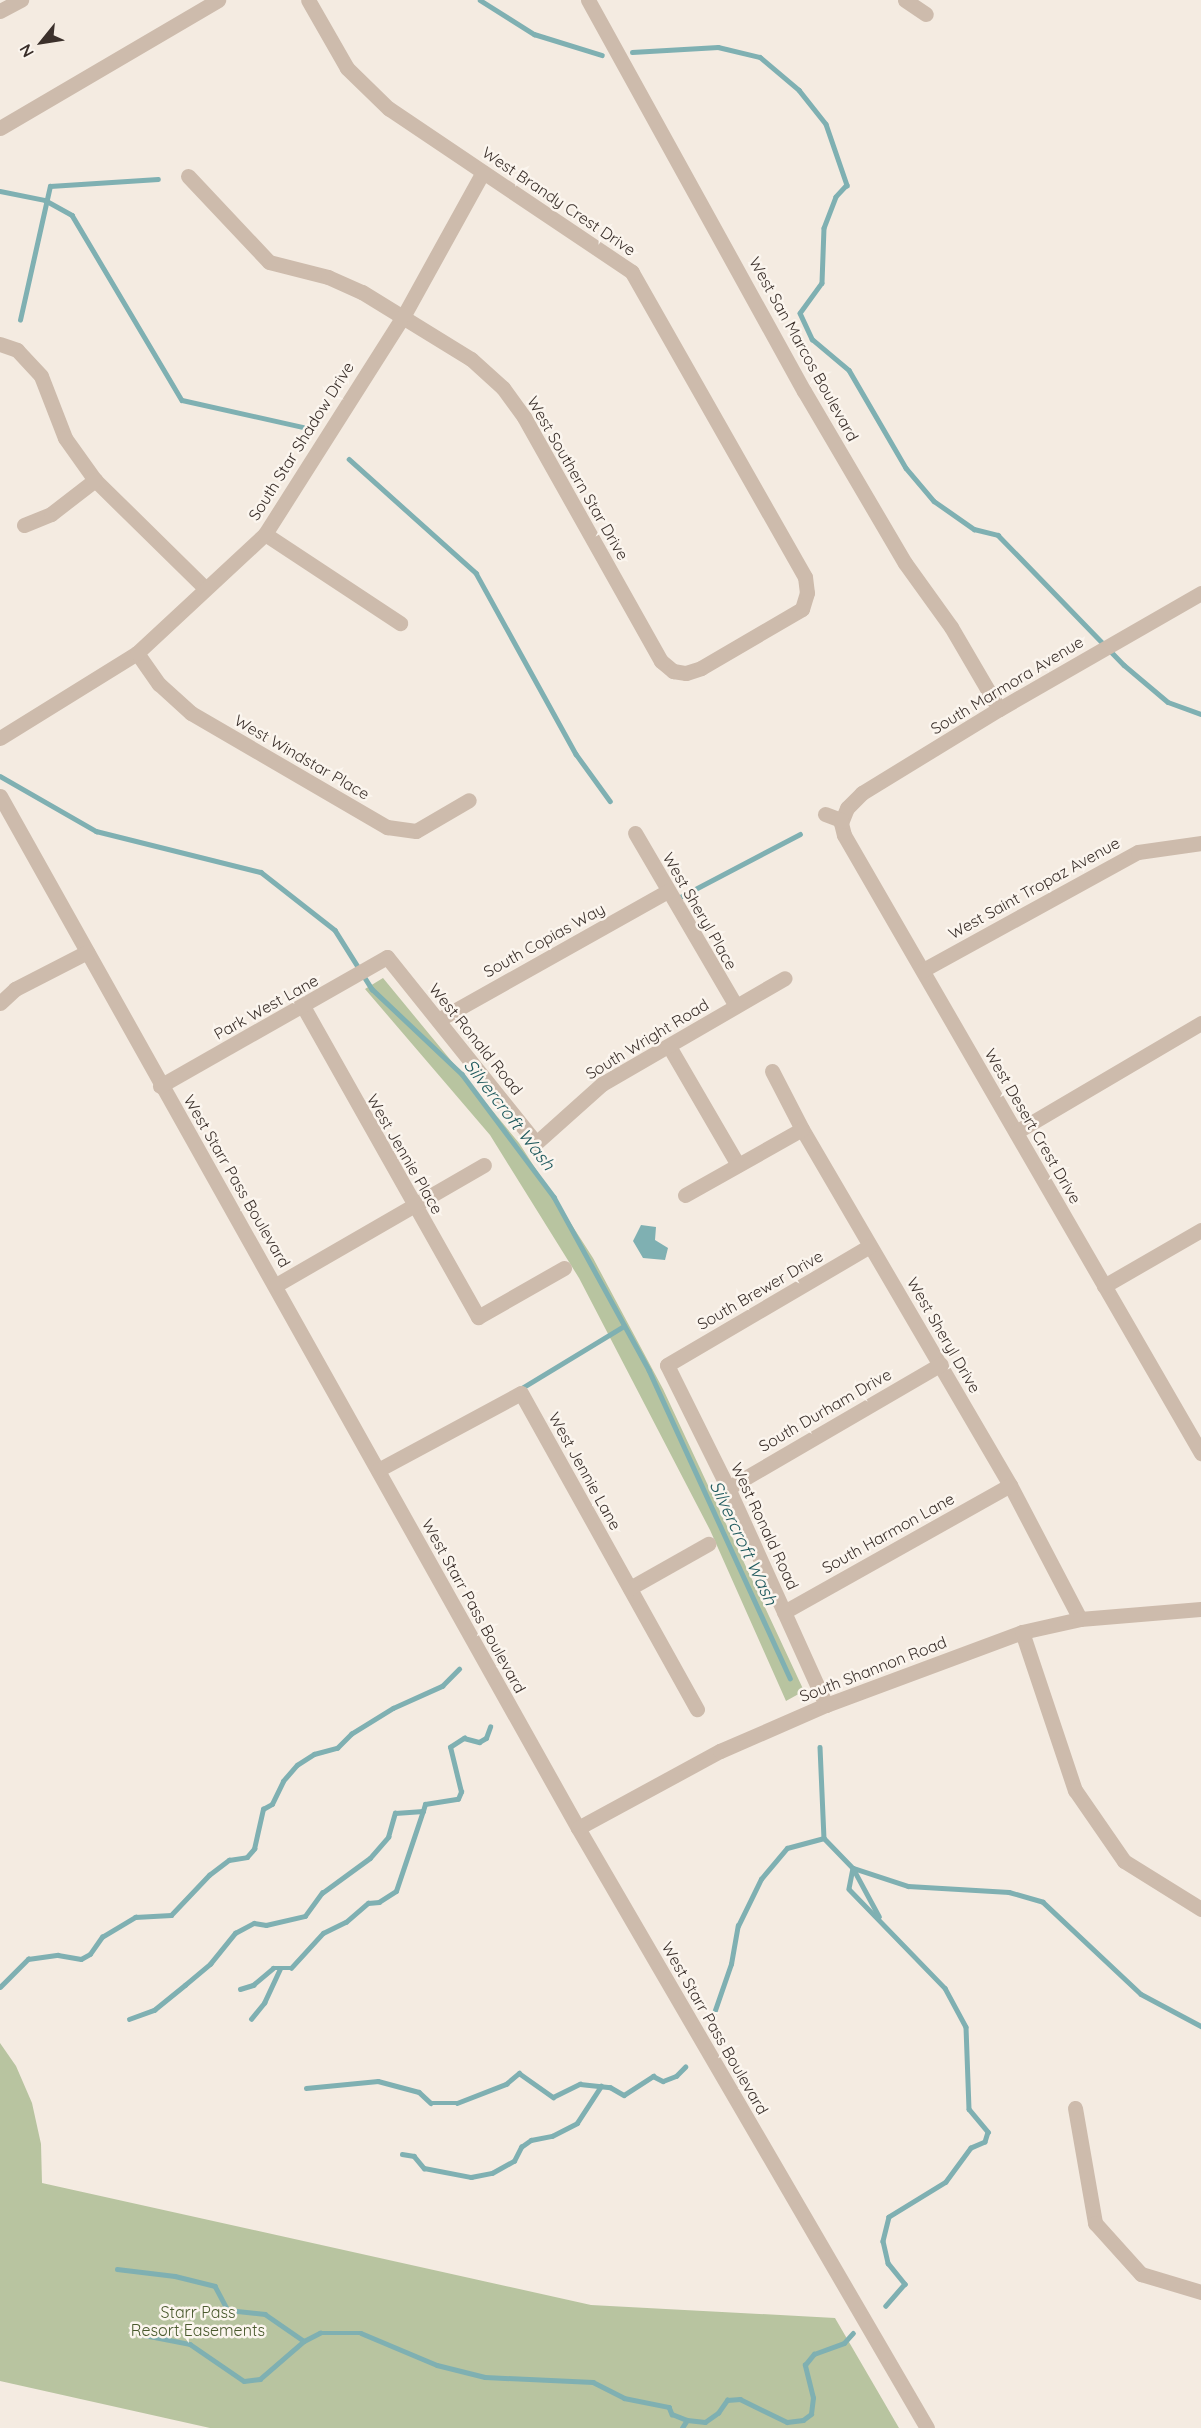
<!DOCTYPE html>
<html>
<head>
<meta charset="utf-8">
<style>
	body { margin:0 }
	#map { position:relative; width:1201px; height:2428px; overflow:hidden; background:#f4ebe1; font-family:Quicksand,sans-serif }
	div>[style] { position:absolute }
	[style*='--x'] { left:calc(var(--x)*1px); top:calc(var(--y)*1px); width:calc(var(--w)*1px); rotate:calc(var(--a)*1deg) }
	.green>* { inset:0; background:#b8c4a0 }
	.water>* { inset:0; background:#7fb0b2 }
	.stream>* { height:4.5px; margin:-2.25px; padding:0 2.25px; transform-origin:2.25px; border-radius:2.25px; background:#7fb0b2 }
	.minor>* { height:15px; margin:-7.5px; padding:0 7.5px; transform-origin:7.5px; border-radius:7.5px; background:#cdbbac }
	span { translate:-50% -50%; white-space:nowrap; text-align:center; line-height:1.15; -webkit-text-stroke:5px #fbf5ee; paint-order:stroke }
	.street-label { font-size:16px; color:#3b302b }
	.park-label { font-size:16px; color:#4a5a2e }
	.water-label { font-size:18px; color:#1f5a5e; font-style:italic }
	.north { position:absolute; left:12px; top:12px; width:60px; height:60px; -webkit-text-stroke:4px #fbf5ee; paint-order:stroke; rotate:240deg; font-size:16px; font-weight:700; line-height:24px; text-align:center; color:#3b302b }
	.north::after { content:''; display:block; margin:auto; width:21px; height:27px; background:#3b302b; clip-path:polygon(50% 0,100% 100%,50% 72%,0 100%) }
</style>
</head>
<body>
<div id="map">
	<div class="green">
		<div style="clip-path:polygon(383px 978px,519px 1143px,593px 1258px,663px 1389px,804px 1691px,786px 1701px,710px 1530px,579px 1278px,490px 1135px,365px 989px)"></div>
		<div style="clip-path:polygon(0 2043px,16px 2066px,32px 2103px,41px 2144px,42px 2183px,591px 2305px,835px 2318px,899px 2428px,210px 2428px,0 2381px)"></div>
	</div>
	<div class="water">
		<div style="clip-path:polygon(641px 1225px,656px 1227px,655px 1240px,668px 1248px,665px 1260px,643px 1258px,633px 1241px)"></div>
	</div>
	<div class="stream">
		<div style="--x:480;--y:0;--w:64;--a:32.2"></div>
		<div style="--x:534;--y:34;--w:71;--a:17.2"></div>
		<div style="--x:632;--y:52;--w:86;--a:-3.3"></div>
		<div style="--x:718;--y:47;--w:43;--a:13.4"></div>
		<div style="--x:760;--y:57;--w:51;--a:40.2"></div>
		<div style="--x:799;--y:90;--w:43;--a:51.5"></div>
		<div style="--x:826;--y:124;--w:65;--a:71"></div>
		<div style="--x:847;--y:185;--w:16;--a:133"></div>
		<div style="--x:836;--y:197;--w:33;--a:111"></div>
		<div style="--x:824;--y:228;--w:55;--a:92.1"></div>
		<div style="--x:822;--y:283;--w:37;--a:126"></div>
		<div style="--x:800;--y:313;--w:29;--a:65"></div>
		<div style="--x:812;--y:339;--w:48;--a:40"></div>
		<div style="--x:849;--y:370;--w:113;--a:59.8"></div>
		<div style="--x:906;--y:468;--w:43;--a:49.7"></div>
		<div style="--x:934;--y:501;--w:49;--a:35"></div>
		<div style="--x:974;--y:529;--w:25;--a:14"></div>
		<div style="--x:998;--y:535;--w:181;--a:45.9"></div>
		<div style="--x:1124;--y:665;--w:57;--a:40.1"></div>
		<div style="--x:1168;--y:702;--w:35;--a:20"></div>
		<div style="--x:0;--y:191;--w:46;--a:11.3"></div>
		<div style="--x:45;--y:200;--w:31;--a:29"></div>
		<div style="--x:72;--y:215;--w:215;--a:59.3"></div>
		<div style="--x:182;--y:400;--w:124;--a:12.6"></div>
		<div style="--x:20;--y:320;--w:137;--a:-77.4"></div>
		<div style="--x:50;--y:186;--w:108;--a:-3.7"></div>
		<div style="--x:349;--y:459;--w:171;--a:41.9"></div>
		<div style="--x:476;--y:573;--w:207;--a:61.1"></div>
		<div style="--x:576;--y:754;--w:58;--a:54.1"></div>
		<div style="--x:0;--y:776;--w:111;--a:29.8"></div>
		<div style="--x:96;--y:831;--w:170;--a:14"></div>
		<div style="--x:261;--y:872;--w:94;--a:38.1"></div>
		<div style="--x:335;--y:930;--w:70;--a:57.9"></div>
		<div style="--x:372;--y:989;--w:124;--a:43.4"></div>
		<div style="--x:462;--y:1074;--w:154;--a:53.2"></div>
		<div style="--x:554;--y:1197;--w:197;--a:61.2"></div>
		<div style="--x:649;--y:1370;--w:339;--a:65.4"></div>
		<div style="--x:682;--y:896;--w:133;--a:-27.7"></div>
		<div style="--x:522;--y:1388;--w:119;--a:-31.3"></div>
		<div style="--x:820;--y:1747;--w:91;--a:87.5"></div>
		<div style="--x:824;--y:1838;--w:42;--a:46"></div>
		<div style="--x:853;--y:1868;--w:58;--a:18.1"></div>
		<div style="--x:908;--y:1886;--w:101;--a:3.4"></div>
		<div style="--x:1009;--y:1892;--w:35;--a:16"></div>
		<div style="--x:1043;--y:1902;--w:134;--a:43.2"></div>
		<div style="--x:1141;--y:1994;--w:68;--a:28.1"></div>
		<div style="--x:853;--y:1868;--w:21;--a:101"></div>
		<div style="--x:849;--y:1889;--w:138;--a:45.9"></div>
		<div style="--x:945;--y:1988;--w:44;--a:61.7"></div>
		<div style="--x:966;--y:2027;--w:82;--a:87.9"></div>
		<div style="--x:969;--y:2109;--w:30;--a:50"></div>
		<div style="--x:988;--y:2132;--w:10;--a:107"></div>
		<div style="--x:985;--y:2142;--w:15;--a:157"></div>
		<div style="--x:971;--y:2148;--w:42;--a:126.3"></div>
		<div style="--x:946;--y:2182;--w:67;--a:148.4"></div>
		<div style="--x:889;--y:2217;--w:25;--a:104"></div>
		<div style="--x:883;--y:2241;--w:23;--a:77"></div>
		<div style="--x:888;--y:2263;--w:27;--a:51"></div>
		<div style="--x:905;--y:2284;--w:29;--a:131"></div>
		<div style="--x:853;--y:1868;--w:55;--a:61.6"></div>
		<div style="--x:0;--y:1987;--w:40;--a:-45"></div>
		<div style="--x:28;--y:1959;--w:30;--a:-8"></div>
		<div style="--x:58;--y:1955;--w:23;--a:10"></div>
		<div style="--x:81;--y:1959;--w:10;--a:-29"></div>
		<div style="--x:90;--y:1954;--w:21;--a:-55"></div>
		<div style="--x:102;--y:1937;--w:39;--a:-31"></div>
		<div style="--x:135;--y:1917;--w:36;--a:-3"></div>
		<div style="--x:171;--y:1915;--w:55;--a:-46.5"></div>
		<div style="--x:209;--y:1875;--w:25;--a:-37"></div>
		<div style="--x:229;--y:1860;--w:18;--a:-9"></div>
		<div style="--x:247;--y:1857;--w:11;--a:-49"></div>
		<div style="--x:254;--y:1849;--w:41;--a:-77.3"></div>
		<div style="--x:263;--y:1809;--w:10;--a:-29"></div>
		<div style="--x:272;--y:1804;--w:25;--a:-64"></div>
		<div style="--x:283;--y:1781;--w:21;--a:-49"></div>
		<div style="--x:297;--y:1765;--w:20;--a:-33"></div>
		<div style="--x:314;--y:1754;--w:24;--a:-15"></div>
		<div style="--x:337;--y:1748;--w:20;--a:-45"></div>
		<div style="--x:351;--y:1734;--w:49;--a:-31.8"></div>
		<div style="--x:393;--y:1708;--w:54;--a:-24.2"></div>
		<div style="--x:442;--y:1686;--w:24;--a:-45"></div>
		<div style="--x:240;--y:1989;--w:14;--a:-17"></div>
		<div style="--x:253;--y:1985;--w:26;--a:-40"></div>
		<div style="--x:273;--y:1968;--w:18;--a:0"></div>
		<div style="--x:291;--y:1968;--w:47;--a:-47.6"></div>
		<div style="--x:323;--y:1933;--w:25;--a:-26"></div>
		<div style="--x:346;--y:1922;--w:29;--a:-41"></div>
		<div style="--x:368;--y:1903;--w:11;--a:-5"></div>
		<div style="--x:379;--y:1902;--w:20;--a:-33"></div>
		<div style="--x:396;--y:1891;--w:84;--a:-71.4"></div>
		<div style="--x:714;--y:2013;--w:52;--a:-70.9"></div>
		<div style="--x:731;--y:1964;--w:39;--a:-80"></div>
		<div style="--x:738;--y:1926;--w:52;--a:-63.9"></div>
		<div style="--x:761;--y:1879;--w:40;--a:-50"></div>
		<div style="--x:787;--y:1848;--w:38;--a:-15"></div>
		<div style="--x:129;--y:2019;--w:27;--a:-20"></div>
		<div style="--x:154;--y:2010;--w:40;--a:-39"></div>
		<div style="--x:185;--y:1985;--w:33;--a:-40"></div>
		<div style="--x:210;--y:1964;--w:40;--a:-51"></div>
		<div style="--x:235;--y:1933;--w:21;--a:-28"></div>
		<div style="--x:254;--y:1923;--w:12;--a:9"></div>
		<div style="--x:266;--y:1925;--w:40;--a:-13"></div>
		<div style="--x:305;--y:1916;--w:29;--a:-54"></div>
		<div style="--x:322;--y:1893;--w:59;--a:-36.1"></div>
		<div style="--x:370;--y:1858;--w:28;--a:-49"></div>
		<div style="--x:388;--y:1837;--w:25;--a:-74"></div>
		<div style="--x:395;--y:1813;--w:28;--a:-4"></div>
		<div style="--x:423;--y:1811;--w:7;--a:-74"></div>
		<div style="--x:425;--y:1804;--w:33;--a:-9"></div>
		<div style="--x:458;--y:1799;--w:8;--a:-67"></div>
		<div style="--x:461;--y:1792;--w:46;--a:-103.7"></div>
		<div style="--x:450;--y:1747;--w:17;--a:-33"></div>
		<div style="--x:464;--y:1738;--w:16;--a:15"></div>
		<div style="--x:479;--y:1742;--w:8;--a:-30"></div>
		<div style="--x:486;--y:1738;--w:12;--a:-70"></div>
		<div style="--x:251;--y:2019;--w:21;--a:-51"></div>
		<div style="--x:264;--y:2003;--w:38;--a:-65"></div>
		<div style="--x:306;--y:2088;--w:72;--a:-5.6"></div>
		<div style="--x:378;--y:2081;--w:42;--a:15"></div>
		<div style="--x:419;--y:2092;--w:16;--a:43"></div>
		<div style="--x:431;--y:2103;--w:26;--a:0"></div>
		<div style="--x:457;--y:2103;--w:53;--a:-21.2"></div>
		<div style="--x:506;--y:2084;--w:17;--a:-40"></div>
		<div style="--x:519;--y:2073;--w:42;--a:35.2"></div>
		<div style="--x:553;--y:2097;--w:30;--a:-26"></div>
		<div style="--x:580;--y:2084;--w:30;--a:6"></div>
		<div style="--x:610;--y:2087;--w:16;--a:30"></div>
		<div style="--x:624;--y:2095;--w:35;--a:-33"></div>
		<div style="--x:653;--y:2076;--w:11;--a:27"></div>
		<div style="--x:663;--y:2081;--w:14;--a:-21"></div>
		<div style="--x:676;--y:2076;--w:13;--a:-45"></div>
		<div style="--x:402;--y:2154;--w:12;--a:9"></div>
		<div style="--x:414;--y:2156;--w:16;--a:50"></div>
		<div style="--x:424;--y:2168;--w:48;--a:10.8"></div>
		<div style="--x:471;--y:2177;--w:21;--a:-11"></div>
		<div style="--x:492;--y:2173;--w:25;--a:-29"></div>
		<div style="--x:514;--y:2161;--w:16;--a:-63"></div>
		<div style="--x:521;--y:2147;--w:12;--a:-35"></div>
		<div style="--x:531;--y:2140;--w:21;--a:-11"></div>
		<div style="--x:552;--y:2136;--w:28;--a:-27"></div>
		<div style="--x:577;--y:2123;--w:44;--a:-57"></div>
		<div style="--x:117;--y:2269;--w:58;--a:6.9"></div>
		<div style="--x:175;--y:2276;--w:41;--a:14"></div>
		<div style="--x:215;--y:2286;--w:27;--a:62"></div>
		<div style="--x:228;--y:2310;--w:37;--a:6"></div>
		<div style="--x:265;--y:2314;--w:47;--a:34.7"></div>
		<div style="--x:304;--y:2341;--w:18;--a:-27"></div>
		<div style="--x:320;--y:2333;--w:41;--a:0"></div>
		<div style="--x:361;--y:2333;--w:82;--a:22.8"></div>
		<div style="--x:437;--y:2365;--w:49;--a:14"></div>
		<div style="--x:485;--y:2377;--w:108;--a:2.7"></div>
		<div style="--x:593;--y:2382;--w:35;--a:27"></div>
		<div style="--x:624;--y:2398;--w:46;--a:11.3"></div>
		<div style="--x:669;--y:2407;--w:8;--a:67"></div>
		<div style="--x:672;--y:2414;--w:16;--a:22"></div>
		<div style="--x:139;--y:2334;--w:52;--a:11.1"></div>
		<div style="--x:190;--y:2344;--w:65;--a:34.4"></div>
		<div style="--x:244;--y:2381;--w:16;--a:-7"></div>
		<div style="--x:260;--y:2379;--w:58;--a:-40.8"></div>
		<div style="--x:682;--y:2428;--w:9;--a:-58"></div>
		<div style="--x:687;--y:2420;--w:18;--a:6"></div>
		<div style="--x:705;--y:2422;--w:16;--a:-35"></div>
		<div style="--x:718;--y:2413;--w:16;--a:-55"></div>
		<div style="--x:727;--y:2400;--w:13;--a:-4"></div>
		<div style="--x:740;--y:2399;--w:52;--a:26.1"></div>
		<div style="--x:787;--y:2422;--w:16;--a:-7"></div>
		<div style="--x:803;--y:2420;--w:10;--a:-37"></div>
		<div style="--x:811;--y:2414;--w:16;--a:-83"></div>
		<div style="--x:813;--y:2398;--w:34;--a:-104"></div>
		<div style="--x:805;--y:2365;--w:14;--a:-51"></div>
		<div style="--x:814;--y:2354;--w:32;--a:-20"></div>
		<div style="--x:844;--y:2343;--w:13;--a:-48"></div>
	</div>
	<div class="minor">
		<div style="--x:588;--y:0;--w:447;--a:61.1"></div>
		<div style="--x:804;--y:391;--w:199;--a:59.6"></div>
		<div style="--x:905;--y:563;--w:79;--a:54.3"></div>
		<div style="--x:951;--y:627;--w:95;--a:59.7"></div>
		<div style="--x:905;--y:0;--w:25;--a:34"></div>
		<div style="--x:0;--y:11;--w:24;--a:-28"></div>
		<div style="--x:0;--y:128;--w:253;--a:-30.4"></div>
		<div style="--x:188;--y:176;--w:118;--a:46.7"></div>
		<div style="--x:269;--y:262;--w:61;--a:14.3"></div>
		<div style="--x:328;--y:277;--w:37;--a:24"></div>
		<div style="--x:362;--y:292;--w:128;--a:31.6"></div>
		<div style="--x:471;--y:359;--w:43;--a:42.2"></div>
		<div style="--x:503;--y:388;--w:36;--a:54"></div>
		<div style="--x:524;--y:417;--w:280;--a:60.7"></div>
		<div style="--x:661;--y:661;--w:16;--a:40"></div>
		<div style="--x:673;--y:671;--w:13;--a:9"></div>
		<div style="--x:686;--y:673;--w:16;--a:-18"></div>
		<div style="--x:701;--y:668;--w:117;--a:-30.3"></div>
		<div style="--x:802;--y:609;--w:17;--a:-73"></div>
		<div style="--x:807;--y:593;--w:16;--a:-97"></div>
		<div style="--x:805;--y:577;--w:351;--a:-119.6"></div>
		<div style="--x:632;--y:272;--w:293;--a:-146.1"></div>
		<div style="--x:389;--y:109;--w:59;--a:-135.7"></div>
		<div style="--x:347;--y:68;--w:78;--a:-119.8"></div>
		<div style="--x:0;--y:344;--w:18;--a:19"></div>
		<div style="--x:17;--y:350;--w:35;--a:47"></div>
		<div style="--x:41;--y:376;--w:66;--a:68.8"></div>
		<div style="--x:65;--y:438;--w:52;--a:54.5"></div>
		<div style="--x:95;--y:480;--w:153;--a:44.5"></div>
		<div style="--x:24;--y:525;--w:29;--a:-22"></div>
		<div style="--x:51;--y:514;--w:56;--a:-37.7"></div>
		<div style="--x:265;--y:534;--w:162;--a:33.4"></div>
		<div style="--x:1201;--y:593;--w:233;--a:150.1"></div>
		<div style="--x:999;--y:709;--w:161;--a:148.5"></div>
		<div style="--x:862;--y:793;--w:21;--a:135"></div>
		<div style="--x:847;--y:808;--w:16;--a:112"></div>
		<div style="--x:841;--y:823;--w:12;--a:76"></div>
		<div style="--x:844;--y:835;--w:714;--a:59.99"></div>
		<div style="--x:137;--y:653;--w:38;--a:55"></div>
		<div style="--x:159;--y:684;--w:43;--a:42.2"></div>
		<div style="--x:191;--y:713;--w:227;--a:30.2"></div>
		<div style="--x:387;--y:827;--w:29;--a:8"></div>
		<div style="--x:416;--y:831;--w:61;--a:-30.3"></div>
		<div style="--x:0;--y:738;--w:161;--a:-31.8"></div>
		<div style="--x:137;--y:653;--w:175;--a:-42.9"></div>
		<div style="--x:265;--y:534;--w:259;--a:-57.6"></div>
		<div style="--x:404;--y:315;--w:163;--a:-61.1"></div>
		<div style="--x:0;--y:796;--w:1183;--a:60.75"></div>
		<div style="--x:578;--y:1828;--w:694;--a:59.81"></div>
		<div style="--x:825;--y:814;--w:17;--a:21"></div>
		<div style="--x:635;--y:833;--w:200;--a:59.7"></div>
		<div style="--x:923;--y:970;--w:245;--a:-28.8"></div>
		<div style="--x:1138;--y:852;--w:64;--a:-8.1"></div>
		<div style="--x:0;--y:1003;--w:21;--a:-43"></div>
		<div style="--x:15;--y:989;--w:81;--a:-27.2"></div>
		<div style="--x:304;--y:1008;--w:355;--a:60.6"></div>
		<div style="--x:478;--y:1317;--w:99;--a:-29.7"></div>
		<div style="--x:438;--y:1020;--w:264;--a:-29.3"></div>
		<div style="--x:670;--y:1048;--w:135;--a:59.8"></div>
		<div style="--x:772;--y:1071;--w:65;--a:62.7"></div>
		<div style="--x:802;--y:1129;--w:412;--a:59.7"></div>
		<div style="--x:1010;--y:1485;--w:151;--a:62.4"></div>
		<div style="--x:160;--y:1086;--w:261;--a:-29.6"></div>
		<div style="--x:387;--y:957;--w:238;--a:51.3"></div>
		<div style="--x:536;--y:1143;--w:89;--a:-41.8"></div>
		<div style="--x:602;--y:1084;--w:211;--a:-30.1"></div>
		<div style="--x:1016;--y:1132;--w:215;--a:-30.5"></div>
		<div style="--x:685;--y:1195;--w:134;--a:-29.4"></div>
		<div style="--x:276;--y:1285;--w:240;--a:-30"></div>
		<div style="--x:1104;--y:1286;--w:112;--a:-30"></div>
		<div style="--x:378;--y:1470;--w:162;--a:-28.3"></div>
		<div style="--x:521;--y:1393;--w:362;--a:60.9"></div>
		<div style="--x:728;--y:1488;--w:246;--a:-30.2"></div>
		<div style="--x:630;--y:1588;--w:90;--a:-29.4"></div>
		<div style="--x:784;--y:1612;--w:259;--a:-29.3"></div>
		<div style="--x:1022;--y:1632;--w:167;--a:71.5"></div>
		<div style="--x:1075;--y:1790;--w:86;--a:55.4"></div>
		<div style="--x:1124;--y:1861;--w:91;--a:31.9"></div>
		<div style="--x:826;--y:1705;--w:238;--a:-114.3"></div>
		<div style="--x:728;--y:1488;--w:137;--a:-116.4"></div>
		<div style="--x:667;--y:1365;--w:235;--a:-30.4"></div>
		<div style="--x:578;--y:1828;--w:162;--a:-28.5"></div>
		<div style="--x:720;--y:1751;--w:116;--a:-23.5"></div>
		<div style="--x:826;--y:1705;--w:209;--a:-20.4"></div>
		<div style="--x:1022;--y:1632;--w:59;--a:-12.6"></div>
		<div style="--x:1080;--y:1619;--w:121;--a:-4.7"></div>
		<div style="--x:1075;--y:2108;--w:117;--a:80.1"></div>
		<div style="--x:1095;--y:2223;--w:69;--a:48"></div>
		<div style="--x:1141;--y:2274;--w:63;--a:16.7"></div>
	</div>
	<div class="street-label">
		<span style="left:559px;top:201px;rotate:34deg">West Brandy Crest Drive</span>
		<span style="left:804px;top:349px;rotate:61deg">West San Marcos Boulevard</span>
		<span style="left:301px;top:441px;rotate:-58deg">South Star Shadow Drive</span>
		<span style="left:578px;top:478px;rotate:60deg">West Southern Star Drive</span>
		<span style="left:1007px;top:685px;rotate:-31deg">South Marmora Avenue</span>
		<span style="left:302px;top:757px;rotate:30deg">West Windstar Place</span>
		<span style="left:1034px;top:888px;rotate:-29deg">West Saint Tropaz Avenue</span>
		<span style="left:700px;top:911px;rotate:60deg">West Sheryl Place</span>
		<span style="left:544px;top:940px;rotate:-29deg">South Copias Way</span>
		<span style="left:266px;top:1007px;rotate:-29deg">Park West Lane</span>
		<span style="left:476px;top:1039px;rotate:51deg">West Ronald Road</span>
		<span style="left:647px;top:1039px;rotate:-31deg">South Wright Road</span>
		<span style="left:1033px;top:1126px;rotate:60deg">West Desert Crest Drive</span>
		<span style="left:405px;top:1154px;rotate:60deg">West Jennie Place</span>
		<span style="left:237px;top:1181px;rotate:60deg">West Starr Pass Boulevard</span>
		<span style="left:760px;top:1290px;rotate:-30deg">South Brewer Drive</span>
		<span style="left:944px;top:1335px;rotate:60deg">West Sheryl Drive</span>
		<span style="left:825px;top:1410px;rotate:-30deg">South Durham Drive</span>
		<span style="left:585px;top:1471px;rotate:61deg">West Jennie Lane</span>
		<span style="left:765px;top:1526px;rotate:65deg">West Ronald Road</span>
		<span style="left:888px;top:1533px;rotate:-29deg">South Harmon Lane</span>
		<span style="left:474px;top:1606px;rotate:61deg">West Starr Pass Boulevard</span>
		<span style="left:873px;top:1669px;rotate:-21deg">South Shannon Road</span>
		<span style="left:715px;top:2028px;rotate:60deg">West Starr Pass Boulevard</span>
	</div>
	<div class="park-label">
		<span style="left:198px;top:2321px">Starr Pass<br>Resort Easements</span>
	</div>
	<div class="water-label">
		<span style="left:509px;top:1115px;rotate:52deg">Silvercroft Wash</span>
		<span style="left:743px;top:1543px;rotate:65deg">Silvercroft Wash</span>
	</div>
	<div class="north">N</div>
</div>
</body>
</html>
